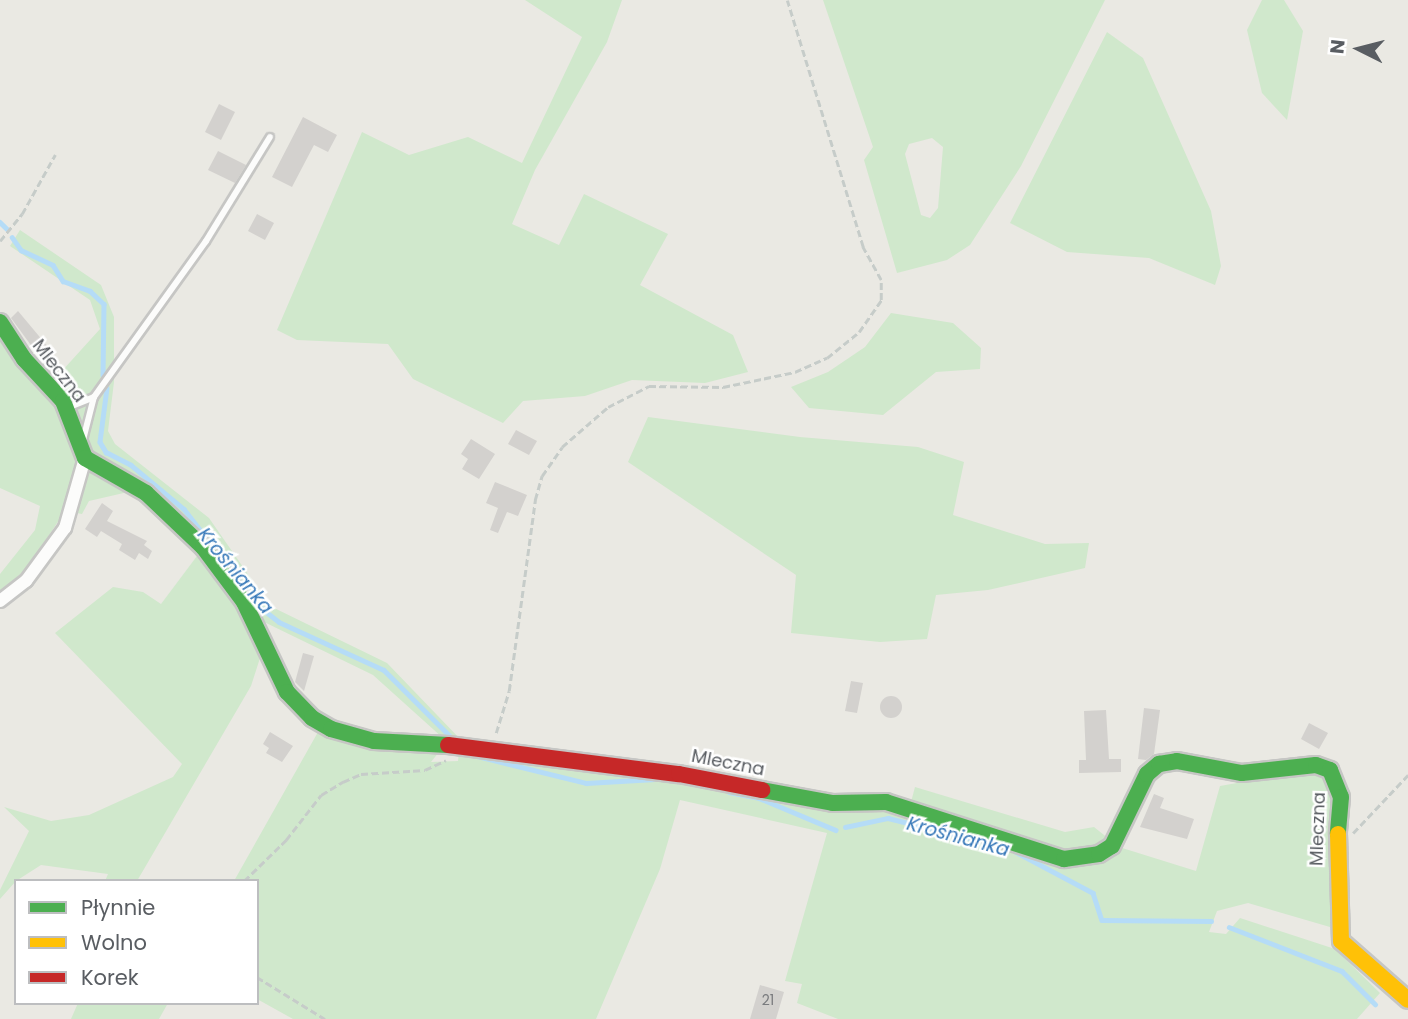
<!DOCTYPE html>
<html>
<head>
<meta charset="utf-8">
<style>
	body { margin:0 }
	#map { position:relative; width:1408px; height:1019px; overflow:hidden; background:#eae9e3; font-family:Poppins,sans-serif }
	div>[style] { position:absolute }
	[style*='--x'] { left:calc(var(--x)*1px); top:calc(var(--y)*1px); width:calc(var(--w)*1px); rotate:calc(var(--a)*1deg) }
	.green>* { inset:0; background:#d0e8cc }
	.stream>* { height:4.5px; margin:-2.25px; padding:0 2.25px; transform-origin:2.25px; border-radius:2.25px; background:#b5dcf7 }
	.building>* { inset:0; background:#d3d1ce }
	.round { border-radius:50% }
	.path>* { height:2.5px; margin-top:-1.25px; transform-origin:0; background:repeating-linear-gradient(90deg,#c6ccc9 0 7px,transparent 0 10.5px) }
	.roads { filter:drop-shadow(2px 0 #c6c6c4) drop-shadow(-2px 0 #c6c6c4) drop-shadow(0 2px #c6c6c4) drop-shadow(0 -2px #c6c6c4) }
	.lane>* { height:6px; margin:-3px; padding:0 3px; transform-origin:3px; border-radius:3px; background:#fcfcfb }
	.street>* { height:12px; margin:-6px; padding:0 6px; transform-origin:6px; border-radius:6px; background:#fcfcfb }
	.fast>* { height:16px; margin:-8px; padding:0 8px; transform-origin:8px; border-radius:8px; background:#4caf50 }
	.slow>* { height:16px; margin:-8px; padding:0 8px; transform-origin:8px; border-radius:8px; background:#ffc107 }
	.jam>* { height:16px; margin:-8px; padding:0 8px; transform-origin:8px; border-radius:8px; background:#c62828 }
	span { translate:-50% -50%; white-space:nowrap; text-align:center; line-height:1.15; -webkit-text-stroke:5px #fff; paint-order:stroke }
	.number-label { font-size:14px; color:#797b7e }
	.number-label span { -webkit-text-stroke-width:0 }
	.street-label { font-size:18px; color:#595d62 }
	.water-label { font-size:19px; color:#3577b8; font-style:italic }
	.legend { position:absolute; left:14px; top:879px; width:245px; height:126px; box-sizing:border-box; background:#fff; border:2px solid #bdbec0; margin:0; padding:9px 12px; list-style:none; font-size:21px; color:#595d62 }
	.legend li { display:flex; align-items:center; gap:14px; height:35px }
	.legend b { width:35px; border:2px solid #bdbec0 }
	.north { position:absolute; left:1324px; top:14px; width:70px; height:70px; -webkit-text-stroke:5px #fff; paint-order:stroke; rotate:276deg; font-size:19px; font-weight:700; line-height:28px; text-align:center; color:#595d62 }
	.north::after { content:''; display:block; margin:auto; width:24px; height:32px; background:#595d62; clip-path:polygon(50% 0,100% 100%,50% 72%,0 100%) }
</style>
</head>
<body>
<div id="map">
	<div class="green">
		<div style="clip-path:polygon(525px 0,622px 0,607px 42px,535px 170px,512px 224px,559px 245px,584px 194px,668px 234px,640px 285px,733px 335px,748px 372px,705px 383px,632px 380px,585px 396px,523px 401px,503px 423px,413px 379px,388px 344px,297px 340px,277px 330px,362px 132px,409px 155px,468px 137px,522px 163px,582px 37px)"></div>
		<div style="clip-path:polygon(evenodd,823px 0,1105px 0,1021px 166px,970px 245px,947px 260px,897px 273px,864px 160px,873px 147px,823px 0,932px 138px,943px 147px,938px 208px,930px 218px,921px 215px,905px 154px,909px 144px,932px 138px)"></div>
		<div style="clip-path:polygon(1262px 0,1284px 0,1303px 31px,1287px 120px,1262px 93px,1247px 30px)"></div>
		<div style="clip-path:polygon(1107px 32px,1143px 58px,1211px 211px,1221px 266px,1215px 285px,1149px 258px,1067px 252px,1010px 223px)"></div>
		<div style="clip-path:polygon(20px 230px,101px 285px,114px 317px,114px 382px,108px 431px,115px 444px,209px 518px,270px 606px,387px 663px,462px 741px,444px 739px,373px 675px,260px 620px,234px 577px,94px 455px,91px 472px,128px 492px,89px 501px,82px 514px,65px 511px,28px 567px,0 593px,0 574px,35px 530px,40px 506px,0 488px,0 329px,52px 382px,100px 329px,90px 300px,10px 246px)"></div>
		<div style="clip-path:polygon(891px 313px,953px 323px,981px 348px,980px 369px,936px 372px,883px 415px,809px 408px,791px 387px,828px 372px,865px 347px)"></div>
		<div style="clip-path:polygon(648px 417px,800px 437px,918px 447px,964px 462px,953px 515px,1045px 544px,1089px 543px,1085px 568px,988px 590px,936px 595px,927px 639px,880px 642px,791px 633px,796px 575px,628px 462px)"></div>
		<div style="clip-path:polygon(200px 552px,236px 606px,260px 658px,251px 686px,137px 881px,105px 881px,108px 874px,41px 865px,16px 881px,0 899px,0 890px,29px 831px,4px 807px,51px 821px,89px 815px,173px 777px,182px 764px,55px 633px,113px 587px,143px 592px,161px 604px)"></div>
		<div style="clip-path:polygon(318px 732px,341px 742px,439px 752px,431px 762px,458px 761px,459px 751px,908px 813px,915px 787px,1065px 832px,1094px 827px,1119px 847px,1196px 871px,1220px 786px,1305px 771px,1331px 782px,1330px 927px,1248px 903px,1217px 911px,1209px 932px,1226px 934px,1240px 918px,1335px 949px,1380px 993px,1357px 1019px,838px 1019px,797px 1003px,802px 984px,785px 981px,827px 833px,680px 800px,660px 869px,596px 1019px,293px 1019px,257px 999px,257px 881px,234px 881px)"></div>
		<div style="clip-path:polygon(78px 1003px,168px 1003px,159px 1019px,71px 1019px)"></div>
	</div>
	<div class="stream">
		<div style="--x:0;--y:222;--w:10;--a:45"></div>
		<div style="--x:12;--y:237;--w:16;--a:55"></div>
		<div style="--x:21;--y:250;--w:35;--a:25"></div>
		<div style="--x:53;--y:265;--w:19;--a:58"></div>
		<div style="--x:63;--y:281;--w:29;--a:20"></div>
		<div style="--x:90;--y:291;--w:19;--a:43"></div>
		<div style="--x:104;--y:304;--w:71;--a:90.8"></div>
		<div style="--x:107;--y:388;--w:54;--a:97.4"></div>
		<div style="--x:100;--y:442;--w:12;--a:59"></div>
		<div style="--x:106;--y:452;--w:28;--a:27"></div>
		<div style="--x:131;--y:465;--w:69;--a:39.7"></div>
		<div style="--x:184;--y:509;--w:124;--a:52.2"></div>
		<div style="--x:260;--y:607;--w:24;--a:38"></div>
		<div style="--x:279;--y:622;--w:115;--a:24.6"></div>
		<div style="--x:384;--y:670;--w:100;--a:45"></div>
		<div style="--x:469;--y:754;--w:121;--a:13.9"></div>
		<div style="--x:586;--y:783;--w:69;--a:-3.3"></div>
		<div style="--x:729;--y:792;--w:31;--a:11"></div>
		<div style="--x:759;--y:798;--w:83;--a:22.6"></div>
		<div style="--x:845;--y:827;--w:44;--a:-11.8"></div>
		<div style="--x:888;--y:818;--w:96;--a:13.9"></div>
		<div style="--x:1016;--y:852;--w:87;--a:28"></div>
		<div style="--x:1093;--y:893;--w:28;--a:72"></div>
		<div style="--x:1102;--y:920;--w:109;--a:0.5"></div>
		<div style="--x:1229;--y:927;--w:121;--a:21.3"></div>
		<div style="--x:1342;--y:971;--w:47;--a:45"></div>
	</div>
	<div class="building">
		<div style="clip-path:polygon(219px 104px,235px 112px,221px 140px,205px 132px)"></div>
		<div style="clip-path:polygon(303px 117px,337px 135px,328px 152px,314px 145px,292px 187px,272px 177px)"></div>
		<div style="clip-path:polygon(218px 151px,246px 165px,235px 183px,208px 170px)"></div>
		<div style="clip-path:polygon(257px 214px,274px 223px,265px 240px,248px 231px)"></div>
		<div style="clip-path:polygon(18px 311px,54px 354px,44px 363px,11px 318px)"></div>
		<div style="clip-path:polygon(516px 430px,537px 441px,529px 455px,508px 444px)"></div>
		<div style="clip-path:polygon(471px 439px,495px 454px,479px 479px,462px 469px,468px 459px,461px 454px)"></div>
		<div style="clip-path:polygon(495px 482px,527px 495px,518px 516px,507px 512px,498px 533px,490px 530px,498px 508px,486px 503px)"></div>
		<div style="clip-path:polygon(102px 503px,113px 511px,107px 521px,147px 541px,144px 545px,152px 551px,148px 559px,139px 553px,135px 560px,119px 550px,122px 544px,101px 531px,97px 537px,85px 529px)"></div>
		<div style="clip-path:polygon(303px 653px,314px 656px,304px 691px,295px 682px)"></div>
		<div style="clip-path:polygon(851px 681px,863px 683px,857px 713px,845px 711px)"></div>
		<div class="round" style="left:880px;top:696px;width:22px;height:22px"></div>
		<div style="clip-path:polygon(1144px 708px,1160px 710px,1154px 754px,1146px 760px,1138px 759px)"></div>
		<div style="clip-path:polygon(1106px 710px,1109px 759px,1121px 759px,1121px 772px,1079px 773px,1079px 760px,1086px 760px,1084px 711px)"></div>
		<div style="clip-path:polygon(1309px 723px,1328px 733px,1319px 749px,1301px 739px)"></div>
		<div style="clip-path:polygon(270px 732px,293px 746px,282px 762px,266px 753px,269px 748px,263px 744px)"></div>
		<div style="clip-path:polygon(1154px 794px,1164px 798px,1160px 808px,1194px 819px,1187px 839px,1140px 827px)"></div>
		<div style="clip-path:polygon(760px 985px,784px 992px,776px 1019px,750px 1019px)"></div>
	</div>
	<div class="path">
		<div style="--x:0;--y:241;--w:35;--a:-51"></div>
		<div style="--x:22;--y:214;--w:68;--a:-60.8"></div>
		<div style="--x:496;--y:733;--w:44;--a:-72.8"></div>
		<div style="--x:509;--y:691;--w:193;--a:-82.2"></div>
		<div style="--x:535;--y:500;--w:25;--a:-74"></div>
		<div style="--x:542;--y:476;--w:35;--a:-55"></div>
		<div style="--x:562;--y:447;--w:61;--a:-41"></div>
		<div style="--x:608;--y:407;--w:46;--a:-27.1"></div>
		<div style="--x:649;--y:386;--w:74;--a:0.8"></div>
		<div style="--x:723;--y:387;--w:74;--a:-11.8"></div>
		<div style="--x:795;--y:372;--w:35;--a:-24"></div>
		<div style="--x:827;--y:358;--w:41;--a:-39.1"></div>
		<div style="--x:859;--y:332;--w:39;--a:-55"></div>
		<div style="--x:881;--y:300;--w:20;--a:-90"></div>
		<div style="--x:881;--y:280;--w:38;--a:-119"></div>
		<div style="--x:863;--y:247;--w:258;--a:-107.1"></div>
		<div style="--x:1353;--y:833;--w:80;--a:-46.5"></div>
		<div style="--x:244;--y:881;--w:59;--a:-44.3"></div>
		<div style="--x:286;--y:840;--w:57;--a:-52.1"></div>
		<div style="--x:321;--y:795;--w:26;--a:-31"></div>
		<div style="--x:343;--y:782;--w:20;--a:-24"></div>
		<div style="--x:361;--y:774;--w:64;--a:-3.6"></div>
		<div style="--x:425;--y:770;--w:23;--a:-25"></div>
		<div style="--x:257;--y:977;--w:80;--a:31.7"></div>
	</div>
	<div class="roads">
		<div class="lane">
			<div style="--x:67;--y:408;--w:29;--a:-22"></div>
			<div style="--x:83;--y:440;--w:44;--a:-75.7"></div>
			<div style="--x:94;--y:397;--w:192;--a:-54.3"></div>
			<div style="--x:206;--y:241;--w:122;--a:-58.4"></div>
		</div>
		<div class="street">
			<div style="--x:0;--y:601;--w:33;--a:-38"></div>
			<div style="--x:26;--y:581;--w:66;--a:-53.7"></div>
			<div style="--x:65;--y:528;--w:73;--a:-74.1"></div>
		</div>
		<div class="fast">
			<div style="--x:0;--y:322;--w:44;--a:57"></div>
			<div style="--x:24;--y:359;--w:57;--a:47.1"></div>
			<div style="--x:63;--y:401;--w:61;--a:68.9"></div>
			<div style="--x:85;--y:458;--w:70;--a:29.8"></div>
			<div style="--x:146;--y:493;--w:79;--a:43.5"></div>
			<div style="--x:203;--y:547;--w:69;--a:53.3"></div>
			<div style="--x:244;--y:602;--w:100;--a:64.5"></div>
			<div style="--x:287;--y:692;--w:36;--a:46"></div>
			<div style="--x:312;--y:718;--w:22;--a:30"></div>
			<div style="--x:331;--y:729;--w:45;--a:15.6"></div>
			<div style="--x:374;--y:741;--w:74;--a:3.1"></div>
			<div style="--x:762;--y:790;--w:72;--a:10.4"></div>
			<div style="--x:833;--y:803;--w:53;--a:-1.1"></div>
			<div style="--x:886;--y:802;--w:187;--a:17.8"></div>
			<div style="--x:1064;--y:859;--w:35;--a:-8"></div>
			<div style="--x:1099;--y:854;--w:15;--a:-32"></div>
			<div style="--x:1112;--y:846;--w:80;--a:-64.1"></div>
			<div style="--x:1147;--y:774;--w:16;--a:-40"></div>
			<div style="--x:1159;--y:764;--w:18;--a:-9"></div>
			<div style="--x:1177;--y:761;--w:66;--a:10.5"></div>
			<div style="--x:1242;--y:773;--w:74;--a:-6.2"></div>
			<div style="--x:1316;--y:765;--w:15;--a:20"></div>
			<div style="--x:1330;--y:770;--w:29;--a:68"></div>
			<div style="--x:1341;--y:797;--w:37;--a:95"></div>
		</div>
		<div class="slow">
			<div style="--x:1338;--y:834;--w:107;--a:88.4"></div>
			<div style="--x:1341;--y:941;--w:89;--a:41.4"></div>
		</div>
		<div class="jam">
			<div style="--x:448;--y:745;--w:233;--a:7.2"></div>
			<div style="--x:679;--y:774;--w:85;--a:10.9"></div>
		</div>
	</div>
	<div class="number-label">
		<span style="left:768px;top:1000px">21</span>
	</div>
	<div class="street-label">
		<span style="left:59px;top:371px;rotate:52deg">Mleczna</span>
		<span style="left:728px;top:763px;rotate:11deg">Mleczna</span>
		<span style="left:1318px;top:829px;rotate:-88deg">Mleczna</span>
	</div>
	<div class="water-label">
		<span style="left:235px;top:571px;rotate:50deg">Krośnianka</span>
		<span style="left:958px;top:837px;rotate:15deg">Krośnianka</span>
	</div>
	<ul class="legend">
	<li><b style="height:9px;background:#4caf50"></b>Płynnie</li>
	<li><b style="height:9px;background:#ffc107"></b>Wolno</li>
	<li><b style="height:9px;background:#c62828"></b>Korek</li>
	</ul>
	<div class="north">N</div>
</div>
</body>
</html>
